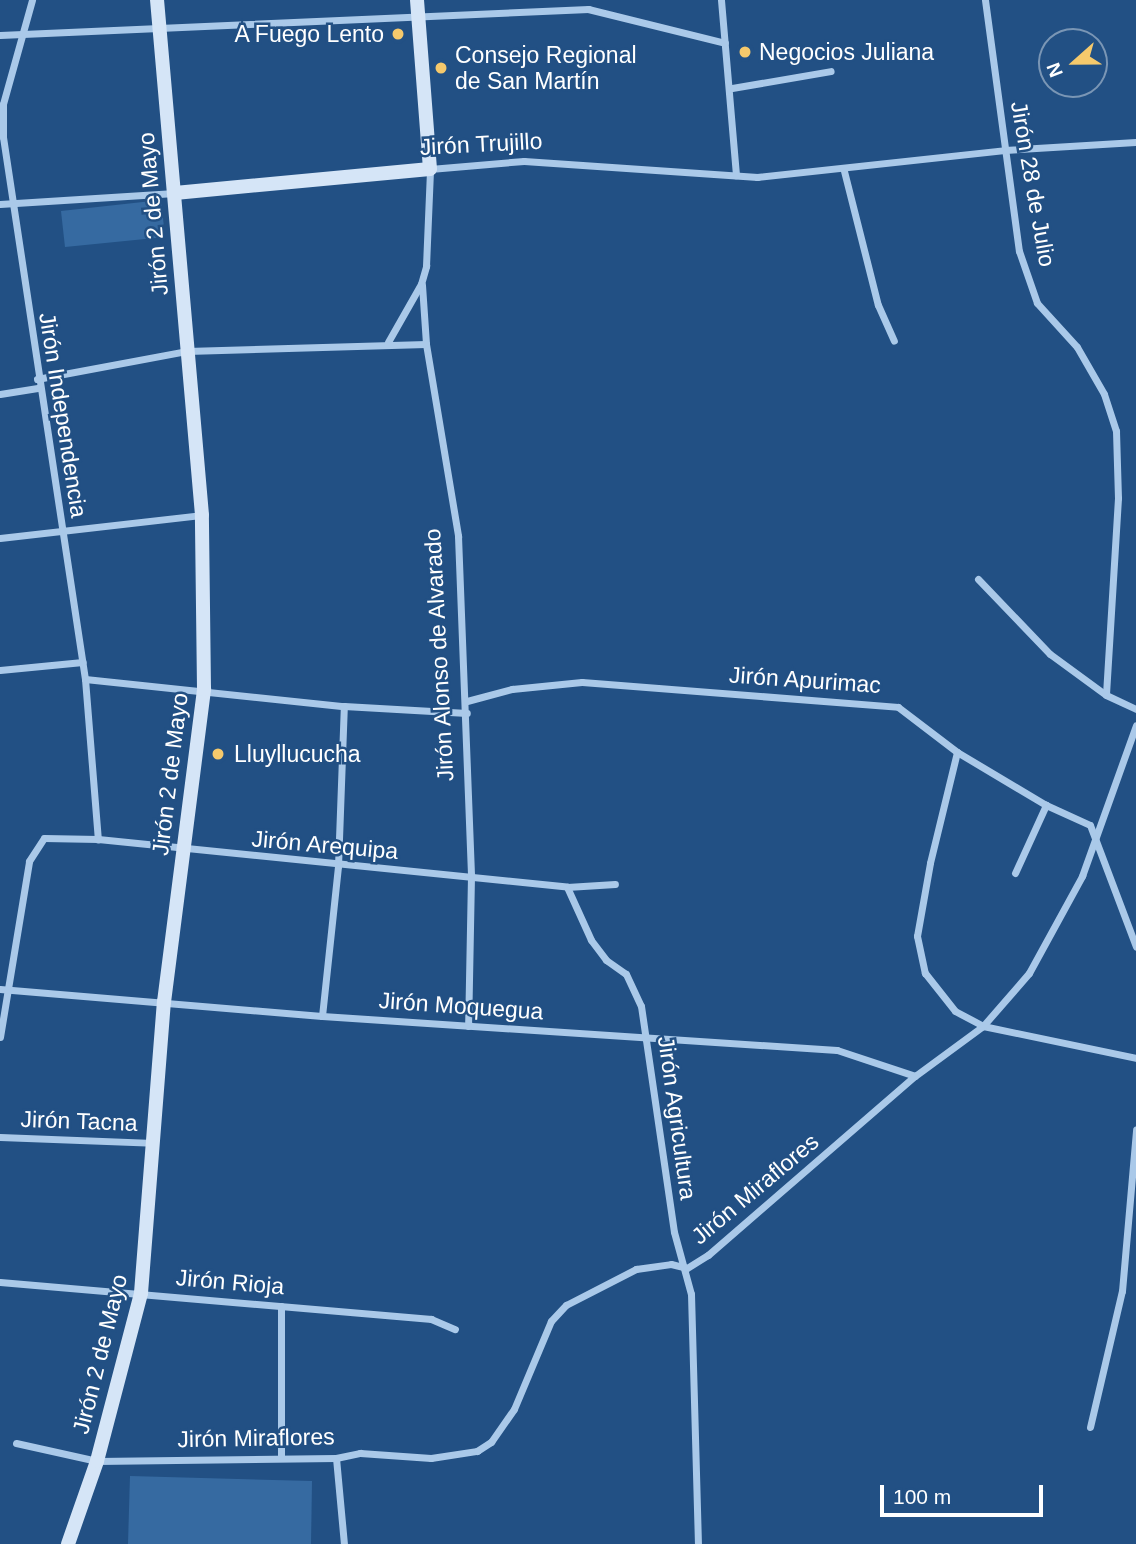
<!DOCTYPE html>
<html>
<head>
<meta charset="utf-8">
<style>
	body { margin:0 }
	#map { position:relative; width:1136px; height:1544px; overflow:hidden; background:#225084; font-family:Helvetica,sans-serif }
	div>[style] { position:absolute }
	[style*='--x'] { left:calc(var(--x)*1px); top:calc(var(--y)*1px); width:calc(var(--w)*1px); rotate:calc(var(--a)*1deg) }
	.green>* { inset:0; background:#366aa1 }
	.street>* { height:7px; margin:-3.5px; padding:0 3.5px; transform-origin:3.5px; border-radius:3.5px; background:#aac9e9 }
	.secondary>* { height:14px; margin:-7px; padding:0 7px; transform-origin:7px; border-radius:7px; background:#d5e5f7 }
	.dots>* { width:19px; height:19px; translate:-50% -50%; box-sizing:border-box; border:4px solid #225084; border-radius:50% }
	span { translate:-50% -50%; white-space:nowrap; text-align:center; line-height:1.15; -webkit-text-stroke:5px #225084; paint-order:stroke }
	.poi-label { font-size:23px; color:#fff }
	.right { translate:-100% -50%; text-align:right }
	.left { translate:0 -50%; text-align:left }
	.street-label { font-size:23px; color:#fff }
	.north { position:absolute; left:1038px; top:28px; width:70px; height:70px; box-sizing:border-box; background:#225084; border:2px solid #7a96b5; border-radius:50%; rotate:249deg; font-size:19px; font-weight:700; line-height:28px; text-align:center; color:#fff }
	.north::after { content:''; display:block; margin:auto; width:24px; height:32px; background:#f5c96c; clip-path:polygon(50% 0,100% 100%,50% 72%,0 100%) }
	.scale { position:absolute; left:880px; top:1485px; width:163px; height:32px; box-sizing:border-box; border:4px solid #fff; border-top:0; padding-left:9px; font-size:21px; line-height:24px; white-space:nowrap; color:#fff; -webkit-text-stroke:5px #225084; paint-order:stroke }
</style>
</head>
<body>
<div id="map">
	<div class="green">
		<div style="clip-path:polygon(161px 200px,165px 237px,65px 247px,61px 211px)"></div>
		<div style="clip-path:polygon(130px 1476px,312px 1481px,311px 1544px,128px 1544px)"></div>
	</div>
	<div class="street">
		<div style="--x:32;--y:0;--w:108;--a:105.6"></div>
		<div style="--x:3;--y:104;--w:33;--a:90"></div>
		<div style="--x:3;--y:137;--w:548;--a:81.4"></div>
		<div style="--x:85;--y:679;--w:161;--a:85.4"></div>
		<div style="--x:721;--y:0;--w:176;--a:85.1"></div>
		<div style="--x:985;--y:0;--w:253;--a:82.3"></div>
		<div style="--x:1019;--y:251;--w:55;--a:70.9"></div>
		<div style="--x:1037;--y:303;--w:59;--a:47.7"></div>
		<div style="--x:1077;--y:347;--w:54;--a:60.1"></div>
		<div style="--x:1104;--y:394;--w:39;--a:72"></div>
		<div style="--x:1116;--y:431;--w:67;--a:88.3"></div>
		<div style="--x:1118;--y:498;--w:197;--a:93.5"></div>
		<div style="--x:1106;--y:695;--w:33;--a:25"></div>
		<div style="--x:0;--y:35;--w:589;--a:-2.53"></div>
		<div style="--x:588;--y:9;--w:141;--a:13.9"></div>
		<div style="--x:732;--y:88;--w:100;--a:-9.7"></div>
		<div style="--x:844;--y:171;--w:138;--a:75.8"></div>
		<div style="--x:878;--y:305;--w:39;--a:66"></div>
		<div style="--x:0;--y:204;--w:175;--a:-3.6"></div>
		<div style="--x:422;--y:285;--w:59;--a:86.1"></div>
		<div style="--x:426;--y:344;--w:195;--a:80.5"></div>
		<div style="--x:458;--y:536;--w:340;--a:87.8"></div>
		<div style="--x:471;--y:876;--w:150;--a:91.1"></div>
		<div style="--x:388;--y:342;--w:67;--a:-60.4"></div>
		<div style="--x:421;--y:284;--w:19;--a:-74"></div>
		<div style="--x:426;--y:266;--w:97;--a:-87.6"></div>
		<div style="--x:430;--y:169;--w:94;--a:-4.9"></div>
		<div style="--x:524;--y:161;--w:234;--a:3.9"></div>
		<div style="--x:757;--y:177;--w:249;--a:-6.2"></div>
		<div style="--x:1005;--y:150;--w:131;--a:-3.5"></div>
		<div style="--x:37;--y:379;--w:153;--a:-10.6"></div>
		<div style="--x:187;--y:351;--w:239;--a:-1.7"></div>
		<div style="--x:0;--y:394;--w:38;--a:-9"></div>
		<div style="--x:0;--y:538;--w:202;--a:-6.5"></div>
		<div style="--x:978;--y:579;--w:104;--a:46.2"></div>
		<div style="--x:1050;--y:654;--w:69;--a:36.2"></div>
		<div style="--x:0;--y:670;--w:83;--a:-5.5"></div>
		<div style="--x:85;--y:679;--w:260;--a:6"></div>
		<div style="--x:344;--y:706;--w:123;--a:3.3"></div>
		<div style="--x:467;--y:701;--w:47;--a:-14.9"></div>
		<div style="--x:512;--y:689;--w:70;--a:-5.7"></div>
		<div style="--x:582;--y:682;--w:317;--a:4.5"></div>
		<div style="--x:898;--y:707;--w:74;--a:37.3"></div>
		<div style="--x:957;--y:752;--w:104;--a:30.8"></div>
		<div style="--x:1046;--y:805;--w:48;--a:24.4"></div>
		<div style="--x:1090;--y:825;--w:130;--a:69.3"></div>
		<div style="--x:957;--y:752;--w:114;--a:103.7"></div>
		<div style="--x:930;--y:863;--w:74;--a:100.1"></div>
		<div style="--x:917;--y:936;--w:38;--a:78"></div>
		<div style="--x:925;--y:973;--w:48;--a:51.7"></div>
		<div style="--x:955;--y:1011;--w:32;--a:28"></div>
		<div style="--x:983;--y:1026;--w:156;--a:11.8"></div>
		<div style="--x:1015;--y:873;--w:75;--a:-65.5"></div>
		<div style="--x:567;--y:887;--w:58;--a:65.6"></div>
		<div style="--x:591;--y:940;--w:25;--a:53"></div>
		<div style="--x:606;--y:960;--w:24;--a:35"></div>
		<div style="--x:626;--y:974;--w:35;--a:65"></div>
		<div style="--x:641;--y:1006;--w:228;--a:81.7"></div>
		<div style="--x:674;--y:1232;--w:64;--a:74.7"></div>
		<div style="--x:691;--y:1294;--w:250;--a:88.4"></div>
		<div style="--x:0;--y:989;--w:323;--a:4.8"></div>
		<div style="--x:322;--y:1016;--w:516;--a:3.78"></div>
		<div style="--x:837;--y:1050;--w:82;--a:18.4"></div>
		<div style="--x:322;--y:1016;--w:151;--a:-83.9"></div>
		<div style="--x:338;--y:866;--w:160;--a:-87.9"></div>
		<div style="--x:0;--y:1037;--w:178;--a:-80.6"></div>
		<div style="--x:29;--y:861;--w:27;--a:-57"></div>
		<div style="--x:44;--y:838;--w:54;--a:1.1"></div>
		<div style="--x:98;--y:839;--w:471;--a:5.8"></div>
		<div style="--x:567;--y:887;--w:48;--a:-3.6"></div>
		<div style="--x:0;--y:1137;--w:153;--a:2.2"></div>
		<div style="--x:0;--y:1282;--w:433;--a:4.9"></div>
		<div style="--x:431;--y:1319;--w:26;--a:23"></div>
		<div style="--x:281;--y:1306;--w:149;--a:90"></div>
		<div style="--x:1090;--y:1427;--w:140;--a:-76.8"></div>
		<div style="--x:1122;--y:1291;--w:162;--a:-85"></div>
		<div style="--x:16;--y:1443;--w:83;--a:12.5"></div>
		<div style="--x:97;--y:1461;--w:239;--a:-0.7"></div>
		<div style="--x:336;--y:1458;--w:25;--a:-12"></div>
		<div style="--x:360;--y:1453;--w:71;--a:4"></div>
		<div style="--x:431;--y:1458;--w:47;--a:-8.7"></div>
		<div style="--x:477;--y:1451;--w:17;--a:-33"></div>
		<div style="--x:491;--y:1442;--w:40;--a:-55.1"></div>
		<div style="--x:514;--y:1409;--w:95;--a:-67.2"></div>
		<div style="--x:551;--y:1321;--w:22;--a:-47"></div>
		<div style="--x:566;--y:1305;--w:79;--a:-27.2"></div>
		<div style="--x:636;--y:1269;--w:35;--a:-8"></div>
		<div style="--x:671;--y:1264;--w:16;--a:14"></div>
		<div style="--x:687;--y:1268;--w:25;--a:-32"></div>
		<div style="--x:708;--y:1255;--w:274;--a:-40.9"></div>
		<div style="--x:915;--y:1076;--w:84;--a:-36.3"></div>
		<div style="--x:983;--y:1026;--w:70;--a:-49"></div>
		<div style="--x:1029;--y:973;--w:111;--a:-61.3"></div>
		<div style="--x:1082;--y:876;--w:160;--a:-70.3"></div>
		<div style="--x:336;--y:1458;--w:86;--a:84.7"></div>
	</div>
	<div class="secondary">
		<div style="--x:175;--y:193;--w:256;--a:-5.4"></div>
		<div style="--x:430;--y:169;--w:169;--a:-94.4"></div>
		<div style="--x:68;--y:1544;--w:88;--a:-70.7"></div>
		<div style="--x:97;--y:1461;--w:174;--a:-75.3"></div>
		<div style="--x:141;--y:1293;--w:292;--a:-85.5"></div>
		<div style="--x:164;--y:1002;--w:316;--a:-82.7"></div>
		<div style="--x:204;--y:689;--w:174;--a:-90.7"></div>
		<div style="--x:202;--y:515;--w:517;--a:-94.99"></div>
	</div>
	<div class="dots">
		<div style="left:398px;top:34px;background:#f5c96c"></div>
		<div style="left:745px;top:52px;background:#f5c96c"></div>
		<div style="left:441px;top:68px;background:#f5c96c"></div>
		<div style="left:218px;top:754px;background:#f5c96c"></div>
	</div>
	<div class="poi-label">
		<span class="right" style="left:384px;top:34px">A Fuego Lento</span>
		<span class="left" style="left:759px;top:52px">Negocios Juliana</span>
		<span class="left" style="left:455px;top:68px">Consejo Regional<br>de San Martín</span>
		<span class="left" style="left:234px;top:754px">Lluyllucucha</span>
	</div>
	<div class="street-label">
		<span style="left:481px;top:144px;rotate:-3deg">Jirón Trujillo</span>
		<span style="left:1033px;top:184px;rotate:80deg">Jirón 28 de Julio</span>
		<span style="left:153px;top:214px;rotate:-95deg">Jirón 2 de Mayo</span>
		<span style="left:63px;top:415px;rotate:81deg">Jirón Independencia</span>
		<span style="left:439px;top:655px;rotate:-93deg">Jirón Alonso de Alvarado</span>
		<span style="left:805px;top:680px;rotate:4deg">Jirón Apurimac</span>
		<span style="left:170px;top:774px;rotate:-83deg">Jirón 2 de Mayo</span>
		<span style="left:325px;top:845px;rotate:5deg">Jirón Arequipa</span>
		<span style="left:461px;top:1006px;rotate:4deg">Jirón Moquegua</span>
		<span style="left:677px;top:1118px;rotate:82deg">Jirón Agricultura</span>
		<span style="left:79px;top:1121px;rotate:2deg">Jirón Tacna</span>
		<span style="left:755px;top:1189px;rotate:-40deg">Jirón Miraflores</span>
		<span style="left:230px;top:1282px;rotate:5deg">Jirón Rioja</span>
		<span style="left:100px;top:1354px;rotate:-76deg">Jirón 2 de Mayo</span>
		<span style="left:256px;top:1438px;rotate:-1deg">Jirón Miraflores</span>
	</div>
	<div class="north">N</div>
	<div class="scale">100 m</div>
</div>
</body>
</html>
